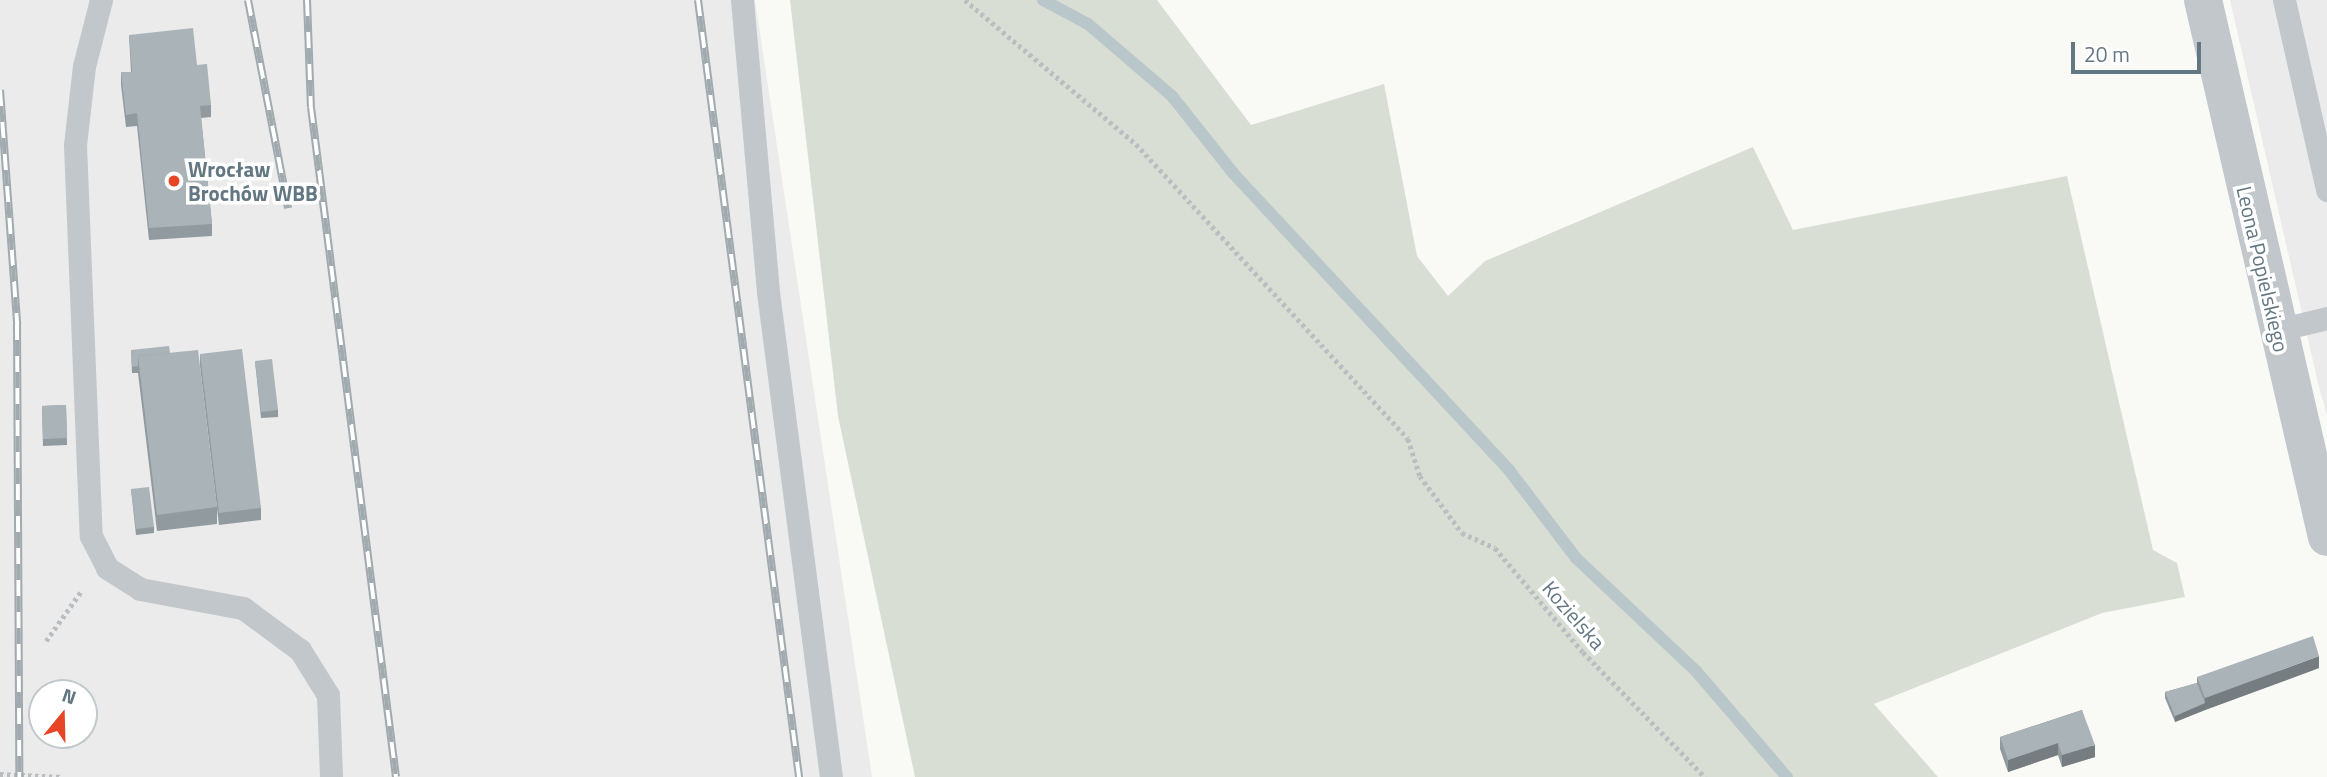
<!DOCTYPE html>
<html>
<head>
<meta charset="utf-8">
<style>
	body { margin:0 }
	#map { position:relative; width:2327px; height:777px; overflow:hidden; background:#f9f9f6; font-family:"Titillium Web",sans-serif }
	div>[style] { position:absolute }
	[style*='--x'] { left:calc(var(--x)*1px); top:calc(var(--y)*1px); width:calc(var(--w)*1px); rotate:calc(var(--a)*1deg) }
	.built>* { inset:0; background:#eaebea }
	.green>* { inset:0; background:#d9ded5 }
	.stream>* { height:12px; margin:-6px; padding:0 6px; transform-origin:6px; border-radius:6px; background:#b9c7ca }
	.path>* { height:4.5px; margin-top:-2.25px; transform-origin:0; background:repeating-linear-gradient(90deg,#babec1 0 3.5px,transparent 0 7px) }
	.service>* { height:23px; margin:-11.5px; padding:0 11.5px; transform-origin:11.5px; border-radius:11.5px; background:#c2c7cb }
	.minor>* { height:38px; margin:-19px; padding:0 19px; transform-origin:19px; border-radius:19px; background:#c2c7cb }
	.rail>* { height:8px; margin-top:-4px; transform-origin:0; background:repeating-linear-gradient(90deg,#fff 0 16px,#a1aaaf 0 32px); box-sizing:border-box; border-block:2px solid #a1aaaf }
	.wall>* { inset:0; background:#919a9e }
	.shaded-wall>* { inset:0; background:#767d81 }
	.building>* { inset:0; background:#a9b3b8 }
	.dots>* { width:19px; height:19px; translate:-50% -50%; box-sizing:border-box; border:4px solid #fff; border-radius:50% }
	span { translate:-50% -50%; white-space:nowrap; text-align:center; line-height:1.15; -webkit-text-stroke:7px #fff; paint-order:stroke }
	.poi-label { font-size:21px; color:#637782; font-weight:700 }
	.left { translate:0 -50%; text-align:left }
	.street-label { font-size:21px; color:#637782 }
	.north { position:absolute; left:28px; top:679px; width:70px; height:70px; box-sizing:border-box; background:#fff; border:2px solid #c1c9cd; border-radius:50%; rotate:19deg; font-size:19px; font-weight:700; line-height:28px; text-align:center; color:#637782 }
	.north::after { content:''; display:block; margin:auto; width:24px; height:32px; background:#e84527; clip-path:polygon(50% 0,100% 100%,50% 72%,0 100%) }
	.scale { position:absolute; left:2071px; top:42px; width:130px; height:32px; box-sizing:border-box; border:4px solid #637782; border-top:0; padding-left:9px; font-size:21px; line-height:24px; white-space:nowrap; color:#637782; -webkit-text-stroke:5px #fff; paint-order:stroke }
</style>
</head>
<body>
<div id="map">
	<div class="built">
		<div style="clip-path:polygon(evenodd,0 0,755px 0,872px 777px,0 777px,0 0,42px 693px,84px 693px,84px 735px,42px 735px,42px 693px)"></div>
		<div style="clip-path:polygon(2230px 0,2327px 0,2327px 416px,2319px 387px)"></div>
	</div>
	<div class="green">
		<div style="clip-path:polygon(790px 0,1157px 0,1251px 125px,1384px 84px,1417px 256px,1448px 296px,1485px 261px,1753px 147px,1793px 230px,2067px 176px,2153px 550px,2177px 563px,2185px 597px,2102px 613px,1874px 704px,1938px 777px,915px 777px,838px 416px)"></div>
	</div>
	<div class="stream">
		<div style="--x:1043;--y:0;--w:51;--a:28.1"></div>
		<div style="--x:1088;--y:24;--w:111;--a:40.6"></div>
		<div style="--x:1172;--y:96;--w:98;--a:51.6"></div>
		<div style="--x:1233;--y:173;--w:405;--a:47.1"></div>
		<div style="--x:1509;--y:470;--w:111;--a:52.7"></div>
		<div style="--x:1576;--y:558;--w:165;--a:43.3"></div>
		<div style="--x:1696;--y:671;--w:140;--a:49.4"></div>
	</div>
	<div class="path">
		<div style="--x:965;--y:0;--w:224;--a:40.1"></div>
		<div style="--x:1136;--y:144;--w:401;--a:47.3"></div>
		<div style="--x:1408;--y:439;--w:39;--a:72"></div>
		<div style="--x:1420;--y:476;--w:71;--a:53.6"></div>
		<div style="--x:1462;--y:533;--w:36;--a:24"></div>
		<div style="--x:1495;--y:548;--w:136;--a:49.8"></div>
		<div style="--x:1583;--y:652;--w:175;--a:45.7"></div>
		<div style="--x:46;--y:641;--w:62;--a:-54.8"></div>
		<div style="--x:0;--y:774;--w:63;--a:2.7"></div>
	</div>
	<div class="service">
		<div style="--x:101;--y:0;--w:68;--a:104.4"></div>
		<div style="--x:84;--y:66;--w:80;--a:96.5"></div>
		<div style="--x:75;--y:145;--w:391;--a:87.7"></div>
		<div style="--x:91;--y:536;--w:36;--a:63"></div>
		<div style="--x:107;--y:568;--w:39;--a:32"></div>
		<div style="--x:140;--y:589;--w:105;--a:10.5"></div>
		<div style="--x:243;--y:608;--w:71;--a:36.4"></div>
		<div style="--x:300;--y:650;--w:53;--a:58.1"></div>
		<div style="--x:328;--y:695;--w:82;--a:87.9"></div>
		<div style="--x:742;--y:0;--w:293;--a:84.9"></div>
		<div style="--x:768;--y:292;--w:489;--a:82.6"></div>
		<div style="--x:2284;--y:0;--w:195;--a:77.2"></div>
		<div style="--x:2277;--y:330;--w:51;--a:-13.5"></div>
	</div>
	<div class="minor">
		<div style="--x:2203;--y:0;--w:551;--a:77"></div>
	</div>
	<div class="rail">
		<div style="--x:248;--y:0;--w:212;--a:79.1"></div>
		<div style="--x:307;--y:0;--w:107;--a:87.9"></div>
		<div style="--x:311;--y:107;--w:675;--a:82.77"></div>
		<div style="--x:698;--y:0;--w:784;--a:82.59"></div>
		<div style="--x:0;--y:90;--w:235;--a:85.8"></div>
		<div style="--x:17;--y:324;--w:453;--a:89.7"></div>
	</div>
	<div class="wall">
		<div style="clip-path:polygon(129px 35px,197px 65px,211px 105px,211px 117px,201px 118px,212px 224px,212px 236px,149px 240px,137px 126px,126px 127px,121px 85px,121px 72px,131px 72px)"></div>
		<div style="clip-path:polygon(131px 350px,170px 353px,217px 507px,217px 524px,157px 531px,138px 373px,132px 373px)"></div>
		<div style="clip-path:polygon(200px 354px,261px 508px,261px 520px,219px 525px,200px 366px)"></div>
		<div style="clip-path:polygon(255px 361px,278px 410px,278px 417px,261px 418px)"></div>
		<div style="clip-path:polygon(66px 405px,67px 445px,43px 446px,42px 406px)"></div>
		<div style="clip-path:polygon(131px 489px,154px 527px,154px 533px,136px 535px)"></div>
		<div style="clip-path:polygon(2319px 668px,2205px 710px,2175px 722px,2165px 698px,2165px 692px,2197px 683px,2197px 677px)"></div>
		<div style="clip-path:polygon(2082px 710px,2095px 757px,2062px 767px,2058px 755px,2008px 772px,2000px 749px,2000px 737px)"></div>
	</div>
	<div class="shaded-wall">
		<div style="clip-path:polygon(2319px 656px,2319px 668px,2205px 710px,2175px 722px,2175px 716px,2205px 703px,2205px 698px)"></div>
		<div style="clip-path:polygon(2058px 743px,2058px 755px,2008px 772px,2008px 760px)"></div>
		<div style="clip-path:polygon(2095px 745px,2095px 757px,2062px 767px,2062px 755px)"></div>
	</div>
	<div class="building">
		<div style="clip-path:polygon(193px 28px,197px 65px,207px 64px,211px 105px,200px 106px,212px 224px,149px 228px,137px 113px,126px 115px,121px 72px,132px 72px,129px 35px)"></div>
		<div style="clip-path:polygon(169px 346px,170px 353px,138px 356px,138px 366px,132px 367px,131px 350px)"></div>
		<div style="clip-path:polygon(242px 349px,261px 508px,219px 513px,200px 354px)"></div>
		<div style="clip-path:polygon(198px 350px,217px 507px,157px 515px,138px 356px)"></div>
		<div style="clip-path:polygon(272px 359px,278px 410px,261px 412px,255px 361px)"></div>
		<div style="clip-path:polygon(66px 405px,67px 438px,43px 439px,42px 406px)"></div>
		<div style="clip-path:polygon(149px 487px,154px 527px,136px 529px,131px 489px)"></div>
		<div style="clip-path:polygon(2313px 636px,2319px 656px,2205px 698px,2197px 677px)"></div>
		<div style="clip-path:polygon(2197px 683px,2205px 703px,2175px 716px,2165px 692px)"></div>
		<div style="clip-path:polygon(2082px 710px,2095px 745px,2062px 755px,2058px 743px,2008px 760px,2000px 737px)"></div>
	</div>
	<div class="dots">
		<div style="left:174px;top:181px;background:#e84527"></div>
	</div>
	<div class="poi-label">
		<span class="left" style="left:188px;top:181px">Wrocław<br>Brochów WBB</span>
	</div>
	<div class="street-label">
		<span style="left:2263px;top:269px;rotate:77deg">Leona Popielskiego</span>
		<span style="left:1574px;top:615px;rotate:49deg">Kozielska</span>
	</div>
	<div class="north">N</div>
	<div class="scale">20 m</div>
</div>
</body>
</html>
